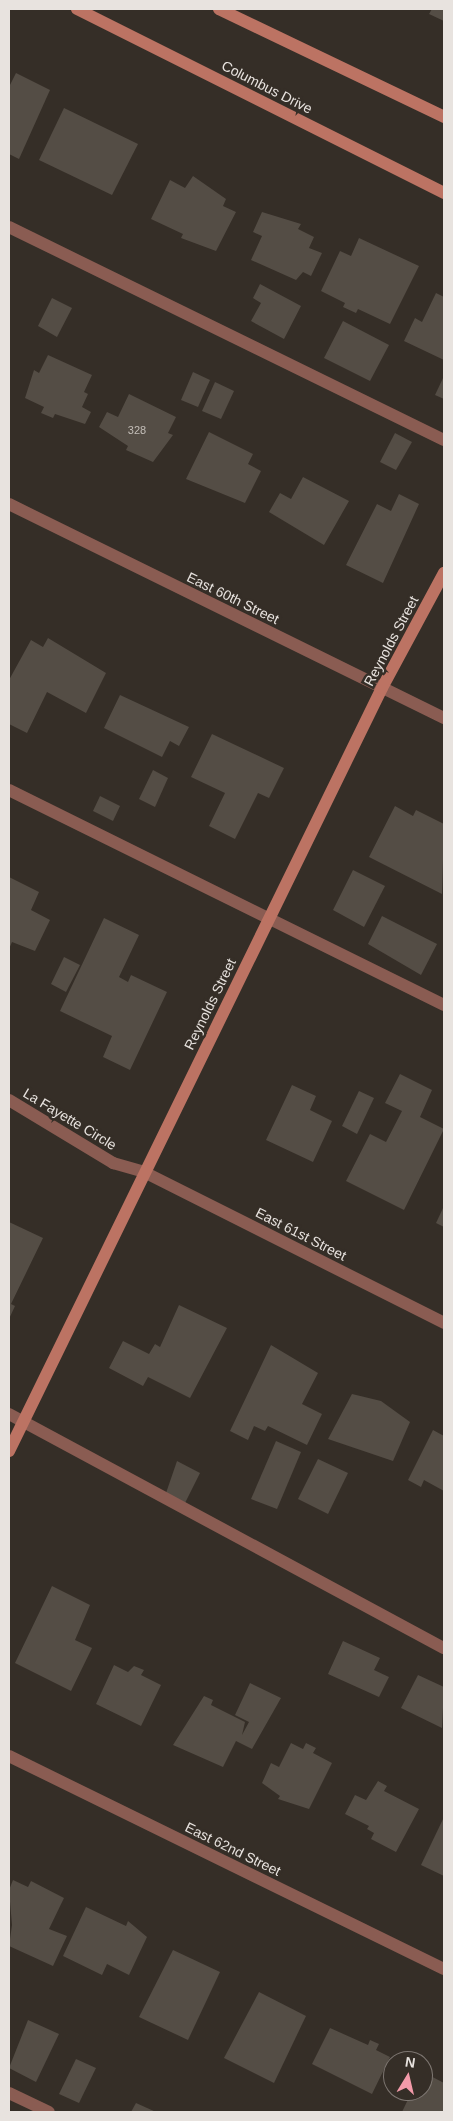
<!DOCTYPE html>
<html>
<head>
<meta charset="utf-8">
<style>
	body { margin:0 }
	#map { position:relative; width:453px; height:2121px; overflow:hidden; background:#352e27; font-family:Helvetica,sans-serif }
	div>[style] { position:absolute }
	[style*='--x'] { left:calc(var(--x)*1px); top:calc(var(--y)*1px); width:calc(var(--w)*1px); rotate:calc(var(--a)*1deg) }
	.building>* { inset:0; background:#544d45 }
	.lane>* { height:12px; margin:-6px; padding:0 6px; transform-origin:6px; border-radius:6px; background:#8a5c52 }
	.street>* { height:12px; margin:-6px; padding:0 6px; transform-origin:6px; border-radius:6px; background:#8a5c52 }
	.secondary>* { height:12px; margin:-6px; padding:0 6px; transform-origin:6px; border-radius:6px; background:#bc7363 }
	span { translate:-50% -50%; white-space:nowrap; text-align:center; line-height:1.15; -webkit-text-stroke:5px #352e27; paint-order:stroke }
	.number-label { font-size:11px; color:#c3beb8 }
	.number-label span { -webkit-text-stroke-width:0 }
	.street-label { font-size:14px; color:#e8e3df }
	.frame { position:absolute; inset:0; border:10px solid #e8e3df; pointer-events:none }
	.north { position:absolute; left:383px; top:2051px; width:50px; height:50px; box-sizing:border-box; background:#352e27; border:1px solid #7d7671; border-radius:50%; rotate:9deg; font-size:14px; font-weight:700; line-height:20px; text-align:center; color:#e8e3df }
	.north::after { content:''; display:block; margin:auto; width:18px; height:22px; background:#f39aa9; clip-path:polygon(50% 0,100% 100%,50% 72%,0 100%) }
</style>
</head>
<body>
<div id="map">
	<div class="building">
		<div style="clip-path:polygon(432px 9px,444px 9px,444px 21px,429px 14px)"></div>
		<div style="clip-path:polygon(16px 73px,50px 90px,19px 159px,9px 154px,9px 87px)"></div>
		<div style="clip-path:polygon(64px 108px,138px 144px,112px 195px,39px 160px)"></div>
		<div style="clip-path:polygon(193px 176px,226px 199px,223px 206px,236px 212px,216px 251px,181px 238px,183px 234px,151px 219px,170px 180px,185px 188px)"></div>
		<div style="clip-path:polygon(262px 212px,301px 224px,298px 229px,314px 237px,309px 248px,322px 253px,311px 276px,303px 272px,296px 280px,251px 260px,262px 236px,253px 232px)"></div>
		<div style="clip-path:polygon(359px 238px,419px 266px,390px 324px,358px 309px,356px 313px,343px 307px,345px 303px,321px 291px,340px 251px,351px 256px)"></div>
		<div style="clip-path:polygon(260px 284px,301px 306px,284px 339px,251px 321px,261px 303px,253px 298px)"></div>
		<div style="clip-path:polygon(436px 293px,444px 297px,444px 360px,404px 341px,415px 318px,422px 322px)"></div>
		<div style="clip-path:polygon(52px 298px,72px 308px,57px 337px,38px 326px)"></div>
		<div style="clip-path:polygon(343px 321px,389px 345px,370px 381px,324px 358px)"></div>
		<div style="clip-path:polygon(48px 355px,92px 375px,84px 392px,88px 394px,82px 407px,91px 412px,85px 424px,55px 414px,53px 418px,41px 413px,44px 407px,25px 398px,34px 370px,39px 373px)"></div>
		<div style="clip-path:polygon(193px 372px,210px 380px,198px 407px,181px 400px)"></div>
		<div style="clip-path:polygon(444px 376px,444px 399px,435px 395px)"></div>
		<div style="clip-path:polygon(215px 382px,234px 391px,221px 419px,202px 411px)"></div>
		<div style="clip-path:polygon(129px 394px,176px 417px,168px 433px,173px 435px,153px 462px,126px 450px,128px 446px,99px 427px,107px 412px,118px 417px)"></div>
		<div style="clip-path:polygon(209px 432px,253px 454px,248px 464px,261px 471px,245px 503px,186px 479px)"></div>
		<div style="clip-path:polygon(395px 433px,412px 442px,396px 470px,380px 462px)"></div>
		<div style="clip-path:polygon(303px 477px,349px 501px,324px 545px,269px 512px,280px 493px,291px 499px)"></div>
		<div style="clip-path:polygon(399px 494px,419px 504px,383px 583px,346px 565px,377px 504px,391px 511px)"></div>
		<div style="clip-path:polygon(48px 638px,106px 673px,86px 713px,47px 692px,27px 733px,9px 724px,9px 680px,31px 640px,43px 647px)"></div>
		<div style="clip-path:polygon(120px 695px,189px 727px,179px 746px,170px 741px,162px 757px,104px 728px)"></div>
		<div style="clip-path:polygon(212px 734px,284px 768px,269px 798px,258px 793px,235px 839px,209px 826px,225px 793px,191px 777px)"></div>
		<div style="clip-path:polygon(153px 770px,168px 778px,155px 807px,139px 799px)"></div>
		<div style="clip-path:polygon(100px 796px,120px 806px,113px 821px,93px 811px)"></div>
		<div style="clip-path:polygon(395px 806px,413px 816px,416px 810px,444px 824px,442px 894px,369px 857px)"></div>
		<div style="clip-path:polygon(353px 870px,385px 886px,364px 927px,333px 910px)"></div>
		<div style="clip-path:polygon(9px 877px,39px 892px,31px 910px,50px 920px,35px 951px,12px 942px,9px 949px)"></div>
		<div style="clip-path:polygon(382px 916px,437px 944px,421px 975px,368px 944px)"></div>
		<div style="clip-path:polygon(104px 918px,139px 935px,119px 977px,128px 982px,131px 975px,167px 992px,130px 1070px,103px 1057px,112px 1036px,60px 1011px)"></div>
		<div style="clip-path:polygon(64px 957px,80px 965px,66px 992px,51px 984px)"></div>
		<div style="clip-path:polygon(400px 1074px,432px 1090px,420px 1117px,444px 1129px,404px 1210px,346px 1181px,370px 1134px,386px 1142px,402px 1111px,385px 1103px)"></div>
		<div style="clip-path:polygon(292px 1085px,316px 1096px,310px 1110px,332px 1121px,313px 1162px,266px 1140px)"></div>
		<div style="clip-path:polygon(359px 1091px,374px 1098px,357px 1134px,342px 1126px)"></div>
		<div style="clip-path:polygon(444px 1206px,444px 1227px,436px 1223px)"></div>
		<div style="clip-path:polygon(9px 1222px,43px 1238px,11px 1304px,15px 1306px,9px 1319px)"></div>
		<div style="clip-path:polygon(179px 1305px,227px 1328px,190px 1398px,148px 1377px,143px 1386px,109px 1368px,123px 1341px,149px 1354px,155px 1344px,160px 1347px)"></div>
		<div style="clip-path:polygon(271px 1345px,318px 1373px,302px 1404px,322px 1414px,307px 1445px,268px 1426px,265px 1431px,254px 1426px,248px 1440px,230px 1431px)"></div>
		<div style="clip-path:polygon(352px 1394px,381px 1401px,410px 1422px,393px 1461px,328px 1439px)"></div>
		<div style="clip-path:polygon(433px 1430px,444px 1436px,444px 1491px,424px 1480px,421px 1487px,408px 1480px)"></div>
		<div style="clip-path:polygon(276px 1441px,301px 1452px,277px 1509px,251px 1499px)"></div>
		<div style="clip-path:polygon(318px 1459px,348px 1473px,328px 1514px,298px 1499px)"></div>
		<div style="clip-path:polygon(177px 1461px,200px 1473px,185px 1503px,166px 1493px)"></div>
		<div style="clip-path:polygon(52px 1586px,90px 1605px,75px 1640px,92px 1648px,71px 1691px,15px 1663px)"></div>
		<div style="clip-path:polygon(343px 1641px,380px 1658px,374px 1670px,389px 1677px,379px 1697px,328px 1674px)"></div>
		<div style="clip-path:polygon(114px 1665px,128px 1672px,134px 1666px,144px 1670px,141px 1675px,161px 1685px,141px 1726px,96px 1704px)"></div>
		<div style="clip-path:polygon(418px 1675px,444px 1687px,442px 1728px,401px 1708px)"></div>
		<div style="clip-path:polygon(250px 1683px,281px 1698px,252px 1749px,236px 1741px,223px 1767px,173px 1745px,204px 1696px,213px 1700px,211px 1705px,245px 1722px,242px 1735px,249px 1722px,235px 1715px)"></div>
		<div style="clip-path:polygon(291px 1743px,303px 1749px,306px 1743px,316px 1748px,313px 1753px,332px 1763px,309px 1809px,278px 1799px,280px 1796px,262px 1783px,271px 1763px,279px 1767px)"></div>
		<div style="clip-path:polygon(378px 1781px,387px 1786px,384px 1791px,419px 1809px,396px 1852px,371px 1839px,374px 1833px,367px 1829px,369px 1826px,345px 1814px,355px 1795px,366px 1800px)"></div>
		<div style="clip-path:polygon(444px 1817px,444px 1876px,421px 1865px)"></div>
		<div style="clip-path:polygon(13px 1880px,28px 1887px,31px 1881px,64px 1898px,49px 1929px,67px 1936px,53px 1966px,9px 1946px,12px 1925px,9px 1890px)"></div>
		<div style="clip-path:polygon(86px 1907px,126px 1926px,128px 1921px,147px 1937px,129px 1975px,107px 1964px,102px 1975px,63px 1956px)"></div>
		<div style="clip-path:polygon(173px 1950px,220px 1972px,188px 2040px,139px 2017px)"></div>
		<div style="clip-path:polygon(259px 1992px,306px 2016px,274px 2083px,224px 2058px)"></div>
		<div style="clip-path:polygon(28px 2020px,59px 2034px,36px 2082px,9px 2068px)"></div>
		<div style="clip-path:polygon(330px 2028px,368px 2045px,370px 2040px,379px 2044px,376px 2050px,390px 2057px,372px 2094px,312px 2064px)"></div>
		<div style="clip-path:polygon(76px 2059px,96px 2068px,79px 2103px,59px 2094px)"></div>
		<div style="clip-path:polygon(423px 2072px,444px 2083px,444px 2112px,402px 2112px,412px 2091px,423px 2091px)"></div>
		<div style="clip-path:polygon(136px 2103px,156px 2112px,131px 2112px)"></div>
	</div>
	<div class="lane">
		<div style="--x:9;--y:227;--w:484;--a:26.1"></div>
		<div style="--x:9;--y:790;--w:485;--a:26.3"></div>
		<div style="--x:9;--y:1414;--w:494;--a:28.3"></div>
		<div style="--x:9;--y:2093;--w:44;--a:25.4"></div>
	</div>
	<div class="street">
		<div style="--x:9;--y:504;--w:485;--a:26.2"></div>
		<div style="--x:9;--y:1100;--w:122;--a:31.2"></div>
		<div style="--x:113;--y:1163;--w:32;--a:16"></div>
		<div style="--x:144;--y:1172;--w:336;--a:26.7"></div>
		<div style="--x:9;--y:1756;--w:484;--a:26.1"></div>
	</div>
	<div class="secondary">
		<div style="--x:77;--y:9;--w:411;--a:26.6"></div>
		<div style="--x:219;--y:9;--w:250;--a:25.6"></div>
		<div style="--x:9;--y:1451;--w:849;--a:-63.95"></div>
		<div style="--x:382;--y:688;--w:131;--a:-61.7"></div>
	</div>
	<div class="number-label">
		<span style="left:137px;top:430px">328</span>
	</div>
	<div class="street-label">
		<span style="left:267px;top:87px;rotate:27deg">Columbus Drive</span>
		<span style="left:233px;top:598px;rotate:26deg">East 60th Street</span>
		<span style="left:391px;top:641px;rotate:-62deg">Reynolds Street</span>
		<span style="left:210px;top:1004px;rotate:-64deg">Reynolds Street</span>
		<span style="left:70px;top:1119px;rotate:31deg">La Fayette Circle</span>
		<span style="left:301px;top:1234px;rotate:27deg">East 61st Street</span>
		<span style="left:233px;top:1849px;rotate:26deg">East 62nd Street</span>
	</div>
	<div class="frame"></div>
	<div class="north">N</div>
</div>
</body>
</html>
